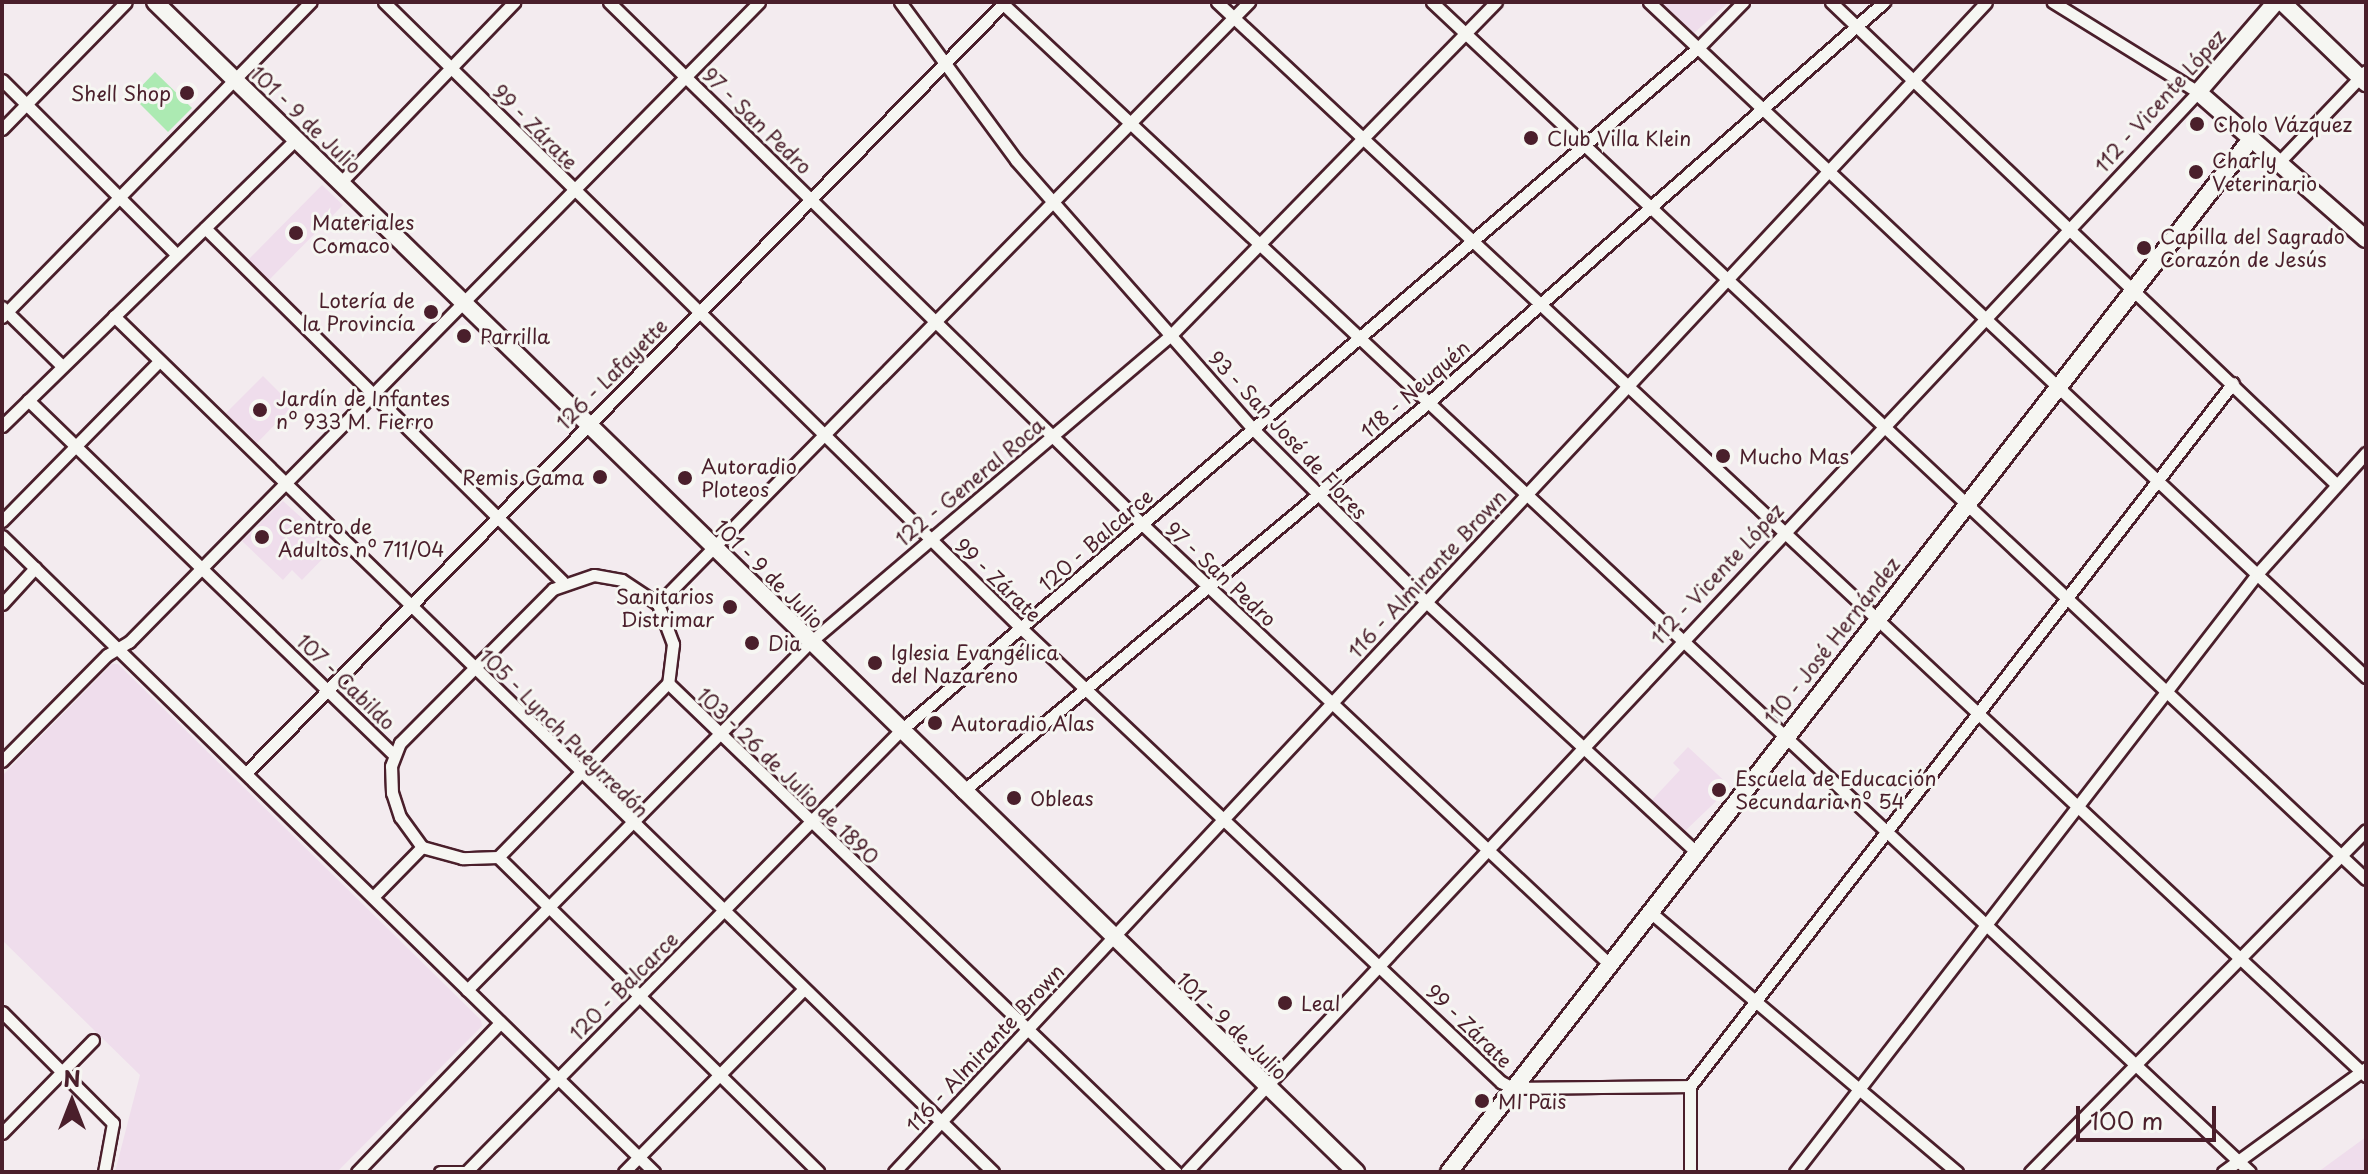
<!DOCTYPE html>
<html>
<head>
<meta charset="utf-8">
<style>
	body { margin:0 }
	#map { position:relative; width:2368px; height:1174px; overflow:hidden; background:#f3ebef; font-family:"Playpen Sans",sans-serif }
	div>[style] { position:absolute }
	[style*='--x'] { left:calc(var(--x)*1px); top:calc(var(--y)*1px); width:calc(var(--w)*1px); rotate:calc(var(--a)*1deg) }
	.built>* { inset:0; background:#efddec }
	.green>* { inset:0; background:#aceab2 }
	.roads { filter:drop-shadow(2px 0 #4a1f2b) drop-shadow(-2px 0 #4a1f2b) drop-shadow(0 2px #4a1f2b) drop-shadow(0 -2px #4a1f2b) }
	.street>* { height:11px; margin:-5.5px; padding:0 5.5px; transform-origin:5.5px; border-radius:5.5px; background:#f6f6f2 }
	.secondary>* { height:16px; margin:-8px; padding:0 8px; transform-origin:8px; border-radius:8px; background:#f6f6f2 }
	.dots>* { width:22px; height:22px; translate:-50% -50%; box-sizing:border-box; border:4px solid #f6f6f2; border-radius:50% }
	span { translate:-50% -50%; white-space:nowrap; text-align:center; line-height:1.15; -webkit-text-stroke:6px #f6f6f2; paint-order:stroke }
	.poi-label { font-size:20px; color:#4a1f2b }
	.right { translate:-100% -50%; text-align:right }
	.left { translate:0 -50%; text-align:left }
	.street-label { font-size:20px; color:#4a1f2b }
	.frame { position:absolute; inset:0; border:4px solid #4a1f2b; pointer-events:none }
	.north { position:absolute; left:32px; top:1062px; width:80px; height:80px; -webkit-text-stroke:6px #f6f6f2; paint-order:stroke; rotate:0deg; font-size:22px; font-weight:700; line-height:32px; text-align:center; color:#4a1f2b }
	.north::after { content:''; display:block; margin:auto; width:28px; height:36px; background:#4a1f2b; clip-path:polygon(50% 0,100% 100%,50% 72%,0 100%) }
	.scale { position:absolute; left:2076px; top:1106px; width:140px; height:36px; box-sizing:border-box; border:4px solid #4a1f2b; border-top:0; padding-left:10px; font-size:24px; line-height:28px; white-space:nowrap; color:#4a1f2b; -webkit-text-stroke:6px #f6f6f2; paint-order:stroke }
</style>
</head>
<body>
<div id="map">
	<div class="built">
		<div style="clip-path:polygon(1661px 2px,1729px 2px,1694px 33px)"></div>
		<div style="clip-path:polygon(322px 185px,343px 205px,269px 280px,248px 260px)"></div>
		<div style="clip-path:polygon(263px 376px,293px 406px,257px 443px,226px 413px)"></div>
		<div style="clip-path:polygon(283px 501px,334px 547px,302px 580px,292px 570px,283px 580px,242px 541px)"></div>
		<div style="clip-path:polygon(112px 664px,118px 664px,481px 1020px,482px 1026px,337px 1172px,115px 1172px,140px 1075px,2px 940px,2px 776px)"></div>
		<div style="clip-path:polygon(1688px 747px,1731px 787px,1685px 831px,1652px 800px,1680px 770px,1673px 763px)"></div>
		<div style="clip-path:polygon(2366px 1137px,2366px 1172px,2318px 1172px)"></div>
	</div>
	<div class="green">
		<div style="clip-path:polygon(155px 72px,192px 108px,168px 132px,132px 96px)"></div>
	</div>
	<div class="roads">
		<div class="street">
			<div style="--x:384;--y:2;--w:893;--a:44.5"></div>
			<div style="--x:1021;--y:628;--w:661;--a:43.41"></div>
			<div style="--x:1501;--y:1082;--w:13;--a:27"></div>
			<div style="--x:1513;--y:1088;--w:177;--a:-0.6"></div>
			<div style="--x:609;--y:2;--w:746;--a:44.4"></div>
			<div style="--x:1142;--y:524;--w:640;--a:43.29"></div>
			<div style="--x:900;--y:2;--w:196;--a:53.7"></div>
			<div style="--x:1016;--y:160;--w:359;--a:48.6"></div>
			<div style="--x:1253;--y:429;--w:243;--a:45"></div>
			<div style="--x:1425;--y:601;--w:368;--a:42.8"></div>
			<div style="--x:1001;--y:2;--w:1711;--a:43.13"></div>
			<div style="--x:1217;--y:2;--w:1573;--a:43.07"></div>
			<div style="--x:1432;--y:2;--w:1281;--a:43.2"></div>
			<div style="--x:1649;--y:2;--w:985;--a:43.27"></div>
			<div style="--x:1831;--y:2;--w:698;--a:43.67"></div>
			<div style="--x:2;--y:80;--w:247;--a:45"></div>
			<div style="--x:2;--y:129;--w:177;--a:-45.7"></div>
			<div style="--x:2279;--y:162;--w:126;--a:-46.3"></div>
			<div style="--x:341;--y:182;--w:250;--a:-46.1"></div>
			<div style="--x:205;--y:228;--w:502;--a:44.68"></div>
			<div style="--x:2;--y:307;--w:84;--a:44.5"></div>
			<div style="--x:114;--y:316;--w:1227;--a:44.24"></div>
			<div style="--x:2;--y:317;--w:441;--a:-45.6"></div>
			<div style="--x:28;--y:400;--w:508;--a:44.12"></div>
			<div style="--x:2;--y:426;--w:412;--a:-44.3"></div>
			<div style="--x:2;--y:521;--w:224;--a:-45.5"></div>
			<div style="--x:2;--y:536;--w:911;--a:44.29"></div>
			<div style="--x:594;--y:575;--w:28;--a:10"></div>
			<div style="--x:622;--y:580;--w:43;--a:33.7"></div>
			<div style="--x:658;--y:604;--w:43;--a:69.4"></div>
			<div style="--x:673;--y:644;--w:39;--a:97"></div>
			<div style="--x:668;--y:683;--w:243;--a:134.3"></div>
			<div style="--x:498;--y:857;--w:36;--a:178"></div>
			<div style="--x:462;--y:858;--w:41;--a:-164.6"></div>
			<div style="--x:422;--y:847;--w:37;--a:-126"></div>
			<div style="--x:400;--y:817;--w:25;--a:-108"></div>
			<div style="--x:392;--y:793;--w:27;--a:-92"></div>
			<div style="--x:391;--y:766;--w:25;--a:-69"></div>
			<div style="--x:400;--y:743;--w:217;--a:-45.2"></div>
			<div style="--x:553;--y:589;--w:43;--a:-18.9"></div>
			<div style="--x:2;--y:604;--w:49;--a:-47.5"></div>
			<div style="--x:658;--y:604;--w:844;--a:-45.53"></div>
			<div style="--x:668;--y:683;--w:705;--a:43.91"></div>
			<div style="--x:2;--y:761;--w:149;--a:-45.3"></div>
			<div style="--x:107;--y:655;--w:26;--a:-31"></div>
			<div style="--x:129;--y:642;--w:898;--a:-45.45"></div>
			<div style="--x:246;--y:773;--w:1082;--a:-45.45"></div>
			<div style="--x:962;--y:792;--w:608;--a:-39.87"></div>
			<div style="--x:1429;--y:402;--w:606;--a:-41.32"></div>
			<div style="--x:498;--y:857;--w:449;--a:44.5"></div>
			<div style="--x:373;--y:897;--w:70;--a:-45.6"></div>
			<div style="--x:1649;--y:911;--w:404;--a:40.3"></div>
			<div style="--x:467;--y:990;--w:487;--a:-45.4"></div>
			<div style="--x:809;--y:643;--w:475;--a:-40.4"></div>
			<div style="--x:1171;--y:335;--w:465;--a:-45.7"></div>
			<div style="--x:2;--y:1012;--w:157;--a:45"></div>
			<div style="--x:113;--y:1123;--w:50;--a:100.4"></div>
			<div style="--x:1690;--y:1086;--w:888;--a:-52.32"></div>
			<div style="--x:1690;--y:1086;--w:86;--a:90"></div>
			<div style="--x:2;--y:1133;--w:130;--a:-45.6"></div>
			<div style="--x:468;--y:1170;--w:616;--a:-45.46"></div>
			<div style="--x:900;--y:731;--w:1052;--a:-40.57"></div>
			<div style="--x:1699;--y:47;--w:63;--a:-45.6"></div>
			<div style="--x:357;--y:1172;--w:207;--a:-46.2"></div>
			<div style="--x:440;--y:1172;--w:30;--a:0"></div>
			<div style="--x:624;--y:1172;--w:254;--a:-45.5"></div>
			<div style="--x:894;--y:1172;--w:1600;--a:-46.97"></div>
			<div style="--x:1186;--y:1172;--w:1480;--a:-46.86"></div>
			<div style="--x:2198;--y:92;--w:171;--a:-148.2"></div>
			<div style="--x:1795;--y:1172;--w:756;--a:-52.31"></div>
			<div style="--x:2257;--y:574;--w:163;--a:-48"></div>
			<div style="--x:2030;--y:1172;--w:479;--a:-45.5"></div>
			<div style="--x:2223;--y:1172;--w:177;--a:-36"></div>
		</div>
		<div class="secondary">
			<div style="--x:155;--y:2;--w:1677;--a:44.25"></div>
			<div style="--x:2276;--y:2;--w:119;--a:130.9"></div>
			<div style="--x:2198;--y:92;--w:223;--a:41.2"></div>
			<div style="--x:2282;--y:2;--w:117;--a:44"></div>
			<div style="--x:1449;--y:1172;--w:1309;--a:-52.17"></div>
		</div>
	</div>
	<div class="dots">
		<div style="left:187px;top:93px;background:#4a1f2b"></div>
		<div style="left:2197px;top:124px;background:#4a1f2b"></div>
		<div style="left:1531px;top:138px;background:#4a1f2b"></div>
		<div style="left:2196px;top:172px;background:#4a1f2b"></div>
		<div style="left:296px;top:233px;background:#4a1f2b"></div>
		<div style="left:2144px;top:248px;background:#4a1f2b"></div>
		<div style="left:431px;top:312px;background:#4a1f2b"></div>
		<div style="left:464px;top:336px;background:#4a1f2b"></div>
		<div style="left:260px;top:410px;background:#4a1f2b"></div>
		<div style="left:1723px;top:456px;background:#4a1f2b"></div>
		<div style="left:600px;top:477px;background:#4a1f2b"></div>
		<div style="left:685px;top:478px;background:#4a1f2b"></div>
		<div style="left:262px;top:537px;background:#4a1f2b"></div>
		<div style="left:730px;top:607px;background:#4a1f2b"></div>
		<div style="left:752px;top:643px;background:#4a1f2b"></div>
		<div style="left:875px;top:663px;background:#4a1f2b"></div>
		<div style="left:935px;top:723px;background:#4a1f2b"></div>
		<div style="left:1719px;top:790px;background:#4a1f2b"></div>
		<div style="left:1014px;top:798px;background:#4a1f2b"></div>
		<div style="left:1285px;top:1003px;background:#4a1f2b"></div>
		<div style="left:1482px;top:1101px;background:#4a1f2b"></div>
	</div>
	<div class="poi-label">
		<span class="right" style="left:171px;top:93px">Shell Shop</span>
		<span class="left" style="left:2213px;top:124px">Cholo Vázquez</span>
		<span class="left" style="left:1547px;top:138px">Club Villa Klein</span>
		<span class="left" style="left:2212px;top:172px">Charly<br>Veterinario</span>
		<span class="left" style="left:312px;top:234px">Materiales<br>Comaco</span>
		<span class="left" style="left:2160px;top:248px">Capilla del Sagrado<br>Corazón de Jesús</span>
		<span class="right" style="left:415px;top:312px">Lotería de<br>la Provincía</span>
		<span class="left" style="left:480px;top:336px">Parrilla</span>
		<span class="left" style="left:276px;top:410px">Jardín de Infantes<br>nº 933 M. Fierro</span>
		<span class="left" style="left:1739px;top:456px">Mucho Mas</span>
		<span class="left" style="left:701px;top:478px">Autoradio<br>Ploteos</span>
		<span class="right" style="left:584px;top:477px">Remis Gama</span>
		<span class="left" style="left:278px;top:538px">Centro de<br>Adultos nº 711/04</span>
		<span class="right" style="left:714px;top:608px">Sanitarios<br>Distrimar</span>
		<span class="left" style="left:768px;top:643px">Dia</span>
		<span class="left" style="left:891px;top:664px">Iglesia Evangélica<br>del Nazareno</span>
		<span class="left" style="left:951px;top:723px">Autoradio Alas</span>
		<span class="left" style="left:1735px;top:790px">Escuela de Educación<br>Secundaria nº 54</span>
		<span class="left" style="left:1030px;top:798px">Obleas</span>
		<span class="left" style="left:1301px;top:1003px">Leal</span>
		<span class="left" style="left:1498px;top:1101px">MI Pais</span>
	</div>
	<div class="street-label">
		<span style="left:2160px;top:101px;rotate:-48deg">112 - Vicente López</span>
		<span style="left:306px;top:120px;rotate:44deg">101 - 9 de Julio</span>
		<span style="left:757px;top:121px;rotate:44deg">97 - San Pedro</span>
		<span style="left:535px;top:127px;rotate:45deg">99 - Zárate</span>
		<span style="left:612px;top:374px;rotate:-45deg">126 - Lafayette</span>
		<span style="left:1415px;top:389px;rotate:-41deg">118 - Neuquén</span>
		<span style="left:1288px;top:435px;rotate:47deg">93 - San José de Flores</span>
		<span style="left:970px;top:482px;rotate:-40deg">122 - General Roca</span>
		<span style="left:1096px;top:540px;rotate:-41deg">120 - Balcarce</span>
		<span style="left:769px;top:574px;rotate:45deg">101 - 9 de Julio</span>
		<span style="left:1221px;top:574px;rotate:43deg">97 - San Pedro</span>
		<span style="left:1427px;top:574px;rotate:-47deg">116 - Almirante Brown</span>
		<span style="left:1717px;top:574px;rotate:-47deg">112 - Vicente López</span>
		<span style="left:998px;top:580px;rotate:44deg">99 - Zárate</span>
		<span style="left:1832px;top:641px;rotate:-52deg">110 - José Hernández</span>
		<span style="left:346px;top:682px;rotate:44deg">107 - Cabildo</span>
		<span style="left:564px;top:733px;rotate:45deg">105 - Lynch Pueyrredón</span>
		<span style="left:788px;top:776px;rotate:44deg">103 - 26 de Julio de 1890</span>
		<span style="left:624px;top:986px;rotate:-45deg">120 - Balcarce</span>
		<span style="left:1232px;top:1026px;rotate:44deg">101 - 9 de Julio</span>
		<span style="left:1469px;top:1026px;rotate:44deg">99 - Zárate</span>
		<span style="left:985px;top:1048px;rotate:-47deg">116 - Almirante Brown</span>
	</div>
	<div class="frame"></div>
	<div class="north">N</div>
	<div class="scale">100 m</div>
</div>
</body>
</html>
